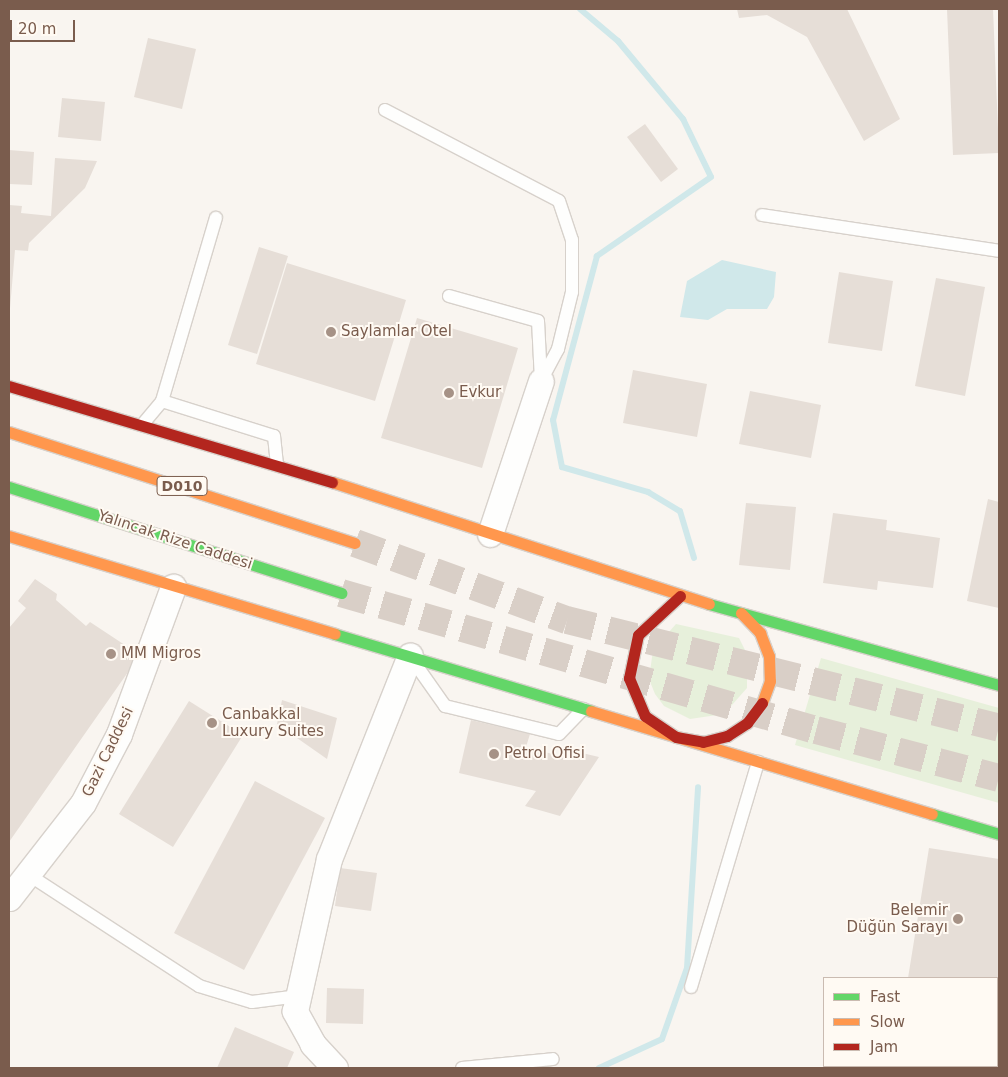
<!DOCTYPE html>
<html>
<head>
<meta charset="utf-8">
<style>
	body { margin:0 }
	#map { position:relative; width:1008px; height:1077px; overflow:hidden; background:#f9f5f0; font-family:"DejaVu Sans",sans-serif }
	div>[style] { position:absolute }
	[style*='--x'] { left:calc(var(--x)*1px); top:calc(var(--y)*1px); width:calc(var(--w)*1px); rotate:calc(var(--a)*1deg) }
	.green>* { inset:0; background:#e7f0db }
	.water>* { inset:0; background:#d0e8ea }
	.stream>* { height:6px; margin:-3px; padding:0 3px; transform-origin:3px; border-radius:3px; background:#d0e8ea }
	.building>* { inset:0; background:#e6ded7 }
	.highway-tunnel>* { height:28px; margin-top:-14px; transform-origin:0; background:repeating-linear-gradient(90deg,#d9cfc7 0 28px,transparent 0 42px) }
	.roads { filter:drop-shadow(1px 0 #d7d1cb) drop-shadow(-1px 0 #d7d1cb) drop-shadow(0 1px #d7d1cb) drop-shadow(0 -1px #d7d1cb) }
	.lane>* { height:12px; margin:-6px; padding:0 6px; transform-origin:6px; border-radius:6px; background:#fefefd }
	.street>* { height:25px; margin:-12.5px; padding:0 12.5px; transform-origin:12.5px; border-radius:12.5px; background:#fefefd }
	.fast>* { height:11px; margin:-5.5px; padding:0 5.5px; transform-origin:5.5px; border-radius:5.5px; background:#63d668 }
	.slow>* { height:11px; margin:-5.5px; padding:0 5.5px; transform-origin:5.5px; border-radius:5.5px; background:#ff974d }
	.jam>* { height:11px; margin:-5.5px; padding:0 5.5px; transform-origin:5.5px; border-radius:5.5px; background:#b3261e }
	.dots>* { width:14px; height:14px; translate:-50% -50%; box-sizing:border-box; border:2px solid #fffaf3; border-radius:50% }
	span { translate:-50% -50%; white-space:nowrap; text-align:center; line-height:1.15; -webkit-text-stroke:4px #fffaf3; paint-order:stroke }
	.shield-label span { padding:1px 4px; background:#fffaf3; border:1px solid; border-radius:4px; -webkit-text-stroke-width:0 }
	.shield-label { font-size:14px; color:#7a5c4d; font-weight:700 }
	.poi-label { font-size:15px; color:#7a5c4d }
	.left { translate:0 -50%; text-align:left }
	.right { translate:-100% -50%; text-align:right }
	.street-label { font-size:15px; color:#7a5c4d }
	.frame { position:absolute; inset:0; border:10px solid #7a5c4d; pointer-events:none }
	.legend { position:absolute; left:823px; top:977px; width:175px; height:90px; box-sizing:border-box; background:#fffaf3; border:1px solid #cabbb1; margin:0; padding:6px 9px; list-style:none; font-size:15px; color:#7a5c4d }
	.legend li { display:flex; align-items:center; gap:10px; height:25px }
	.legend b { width:25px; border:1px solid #cabbb1 }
	.scale { position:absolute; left:10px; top:20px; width:65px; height:22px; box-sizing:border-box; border:2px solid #7a5c4d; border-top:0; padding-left:6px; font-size:15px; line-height:18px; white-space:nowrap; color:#7a5c4d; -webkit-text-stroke:4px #fffaf3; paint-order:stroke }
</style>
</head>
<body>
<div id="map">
	<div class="green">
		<div style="clip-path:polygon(676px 624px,739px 638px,747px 654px,747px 688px,724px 714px,690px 719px,664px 706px,655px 694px,649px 679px,653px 650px)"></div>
		<div style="clip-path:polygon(821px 658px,999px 708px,999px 803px,795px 745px)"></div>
	</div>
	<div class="water">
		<div style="clip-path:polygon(722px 260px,776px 272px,774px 297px,767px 309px,727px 309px,708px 320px,680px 317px,687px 281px)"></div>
	</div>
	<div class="stream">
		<div style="--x:580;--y:9;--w:50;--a:40.1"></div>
		<div style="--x:618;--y:41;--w:102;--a:50.2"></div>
		<div style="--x:683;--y:119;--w:64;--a:64.2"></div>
		<div style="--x:711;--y:177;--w:139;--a:145.3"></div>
		<div style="--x:597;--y:256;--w:170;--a:105"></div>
		<div style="--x:553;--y:420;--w:48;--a:79.2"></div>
		<div style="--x:562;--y:467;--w:90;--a:16.2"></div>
		<div style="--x:648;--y:492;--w:37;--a:31"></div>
		<div style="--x:680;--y:511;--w:49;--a:73.4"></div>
		<div style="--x:599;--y:1068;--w:69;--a:-24.7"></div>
		<div style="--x:662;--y:1039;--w:75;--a:-70.6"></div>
		<div style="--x:687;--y:968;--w:181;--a:-86.5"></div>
	</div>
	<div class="building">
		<div style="clip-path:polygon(737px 9px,847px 9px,900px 119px,864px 141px,807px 37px,767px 15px,739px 18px)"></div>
		<div style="clip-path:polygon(947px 9px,993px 9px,999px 153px,953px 155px)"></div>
		<div style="clip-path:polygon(148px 38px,196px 49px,182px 109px,134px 97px)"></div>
		<div style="clip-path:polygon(62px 98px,105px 102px,101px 141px,58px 137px)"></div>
		<div style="clip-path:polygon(645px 124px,678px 169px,661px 182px,627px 137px)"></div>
		<div style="clip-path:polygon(9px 150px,34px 152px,32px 185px,9px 184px)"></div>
		<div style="clip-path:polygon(55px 158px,97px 161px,85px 188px,29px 243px,28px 251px,15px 250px,9px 320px,9px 205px,22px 206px,21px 213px,51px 216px)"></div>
		<div style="clip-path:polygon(259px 247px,288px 256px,257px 354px,228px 345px)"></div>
		<div style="clip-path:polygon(287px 263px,406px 300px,375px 401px,256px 364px)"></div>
		<div style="clip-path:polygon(839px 272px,893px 281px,882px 351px,828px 343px)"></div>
		<div style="clip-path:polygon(936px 278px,985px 287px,965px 396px,915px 386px)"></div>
		<div style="clip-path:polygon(417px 318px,518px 348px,482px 468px,381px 438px)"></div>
		<div style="clip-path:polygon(633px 370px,707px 384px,697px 437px,623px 423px)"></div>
		<div style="clip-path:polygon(750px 391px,821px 405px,811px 458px,739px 444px)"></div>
		<div style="clip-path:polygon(988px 499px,999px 502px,999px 608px,967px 601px)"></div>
		<div style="clip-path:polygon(746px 503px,796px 507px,790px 570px,739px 565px)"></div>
		<div style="clip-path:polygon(833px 513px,887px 520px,886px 530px,940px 538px,933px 588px,878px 581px,877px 590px,823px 583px)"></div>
		<div style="clip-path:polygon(35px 579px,57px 594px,56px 600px,86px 626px,90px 622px,140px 655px,9px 842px,9px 628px,26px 608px,18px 601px)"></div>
		<div style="clip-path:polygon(282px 700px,337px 718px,327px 759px,277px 724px)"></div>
		<div style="clip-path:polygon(189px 701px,243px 735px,173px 847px,119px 814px)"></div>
		<div style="clip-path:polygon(471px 720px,530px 734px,526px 747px,560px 756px,565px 749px,599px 757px,560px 816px,525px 806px,536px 791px,459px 773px)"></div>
		<div style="clip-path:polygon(255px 781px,325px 818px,244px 970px,174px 933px)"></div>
		<div style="clip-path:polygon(929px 848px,999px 859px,999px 1068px,892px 1068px,997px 1066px,997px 978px,908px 978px)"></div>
		<div style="clip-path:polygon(340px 868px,377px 873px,371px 911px,335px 906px)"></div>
		<div style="clip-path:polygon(327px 988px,364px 989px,363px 1024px,326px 1023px)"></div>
		<div style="clip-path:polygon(235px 1027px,294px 1052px,287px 1068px,217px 1068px)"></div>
	</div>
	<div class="highway-tunnel">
		<div style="--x:355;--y:543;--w:226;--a:20"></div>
		<div style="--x:567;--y:620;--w:445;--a:14"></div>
		<div style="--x:341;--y:593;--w:494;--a:16.1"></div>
		<div style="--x:816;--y:730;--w:189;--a:14.7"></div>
	</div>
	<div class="roads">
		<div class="lane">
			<div style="--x:385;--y:110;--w:196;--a:27.6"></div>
			<div style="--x:559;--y:201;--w:41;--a:71.6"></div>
			<div style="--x:572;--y:240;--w:52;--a:90"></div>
			<div style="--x:572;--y:292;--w:59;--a:103.8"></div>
			<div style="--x:558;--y:349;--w:36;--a:118"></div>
			<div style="--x:762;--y:215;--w:240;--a:8.6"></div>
			<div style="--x:449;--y:296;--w:92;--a:15.7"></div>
			<div style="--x:538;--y:321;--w:60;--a:87.1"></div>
			<div style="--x:162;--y:401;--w:117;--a:17.4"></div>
			<div style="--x:274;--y:436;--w:28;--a:84"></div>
			<div style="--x:142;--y:425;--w:31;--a:-50"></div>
			<div style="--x:162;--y:401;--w:191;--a:-73.6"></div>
			<div style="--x:414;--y:662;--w:54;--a:54.8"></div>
			<div style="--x:445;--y:706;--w:117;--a:13.8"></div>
			<div style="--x:559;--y:734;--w:35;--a:-46"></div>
			<div style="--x:29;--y:875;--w:203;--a:33.1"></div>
			<div style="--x:199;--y:986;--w:55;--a:16.8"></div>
			<div style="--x:252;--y:1002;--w:47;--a:-7.3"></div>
			<div style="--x:691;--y:987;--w:235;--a:-73.4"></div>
			<div style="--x:462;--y:1068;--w:91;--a:-5.6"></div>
		</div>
		<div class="street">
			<div style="--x:490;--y:534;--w:161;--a:-71.6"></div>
			<div style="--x:9;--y:898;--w:120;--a:-52.1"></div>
			<div style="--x:83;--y:803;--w:78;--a:-62.4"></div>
			<div style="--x:119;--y:734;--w:157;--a:-69.8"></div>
			<div style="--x:335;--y:1068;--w:33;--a:-133"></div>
			<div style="--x:313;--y:1044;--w:38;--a:-119"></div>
			<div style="--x:295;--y:1011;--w:156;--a:-77.4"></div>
			<div style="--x:329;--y:859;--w:219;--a:-68.3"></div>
		</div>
		<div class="fast">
			<div style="--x:9;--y:487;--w:349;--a:17.7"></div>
			<div style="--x:709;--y:604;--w:301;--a:15.6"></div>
			<div style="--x:335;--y:634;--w:267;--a:16.7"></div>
			<div style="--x:932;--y:814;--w:70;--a:16.6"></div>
		</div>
		<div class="slow">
			<div style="--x:9;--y:432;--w:363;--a:17.8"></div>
			<div style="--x:332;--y:482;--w:396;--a:17.9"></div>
			<div style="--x:9;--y:536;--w:340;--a:16.7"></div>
			<div style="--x:741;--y:613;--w:28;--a:46"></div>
			<div style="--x:760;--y:633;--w:25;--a:69"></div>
			<div style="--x:769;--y:656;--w:25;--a:88"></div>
			<div style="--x:770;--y:681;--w:23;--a:110"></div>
			<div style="--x:591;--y:711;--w:356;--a:16.8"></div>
		</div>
		<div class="jam">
			<div style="--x:9;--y:386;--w:337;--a:16.6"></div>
			<div style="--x:680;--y:596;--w:57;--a:137.1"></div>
			<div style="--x:638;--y:635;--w:44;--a:101.8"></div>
			<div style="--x:629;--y:678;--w:41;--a:67.2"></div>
			<div style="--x:645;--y:716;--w:37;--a:34"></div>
			<div style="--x:676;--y:737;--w:27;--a:10"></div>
			<div style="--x:703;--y:742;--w:25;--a:-14"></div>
			<div style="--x:727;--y:736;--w:24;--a:-33"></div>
			<div style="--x:747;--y:723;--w:25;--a:-53"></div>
		</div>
	</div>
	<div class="dots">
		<div style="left:331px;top:332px;background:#a69286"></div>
		<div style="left:449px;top:393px;background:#a69286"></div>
		<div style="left:111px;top:654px;background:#a69286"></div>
		<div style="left:212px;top:723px;background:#a69286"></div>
		<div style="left:494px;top:754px;background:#a69286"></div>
		<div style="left:958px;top:919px;background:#a69286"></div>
	</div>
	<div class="shield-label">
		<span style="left:182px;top:486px">D010</span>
	</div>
	<div class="poi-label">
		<span class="left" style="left:341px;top:332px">Saylamlar Otel</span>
		<span class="left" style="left:459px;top:393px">Evkur</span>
		<span class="left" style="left:121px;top:654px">MM Migros</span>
		<span class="left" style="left:222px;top:723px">Canbakkal<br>Luxury Suites</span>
		<span class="left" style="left:504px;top:754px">Petrol Ofisi</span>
		<span class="right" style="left:948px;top:919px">Belemir<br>Düğün Sarayı</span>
	</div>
	<div class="street-label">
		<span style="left:175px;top:540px;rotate:18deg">Yalıncak Rize Caddesi</span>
		<span style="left:108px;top:752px;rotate:-64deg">Gazi Caddesi</span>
	</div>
	<div class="frame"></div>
	<ul class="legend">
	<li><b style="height:6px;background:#63d668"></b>Fast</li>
	<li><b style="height:6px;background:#ff974d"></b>Slow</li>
	<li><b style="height:6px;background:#b3261e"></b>Jam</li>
	</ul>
	<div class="scale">20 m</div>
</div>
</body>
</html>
